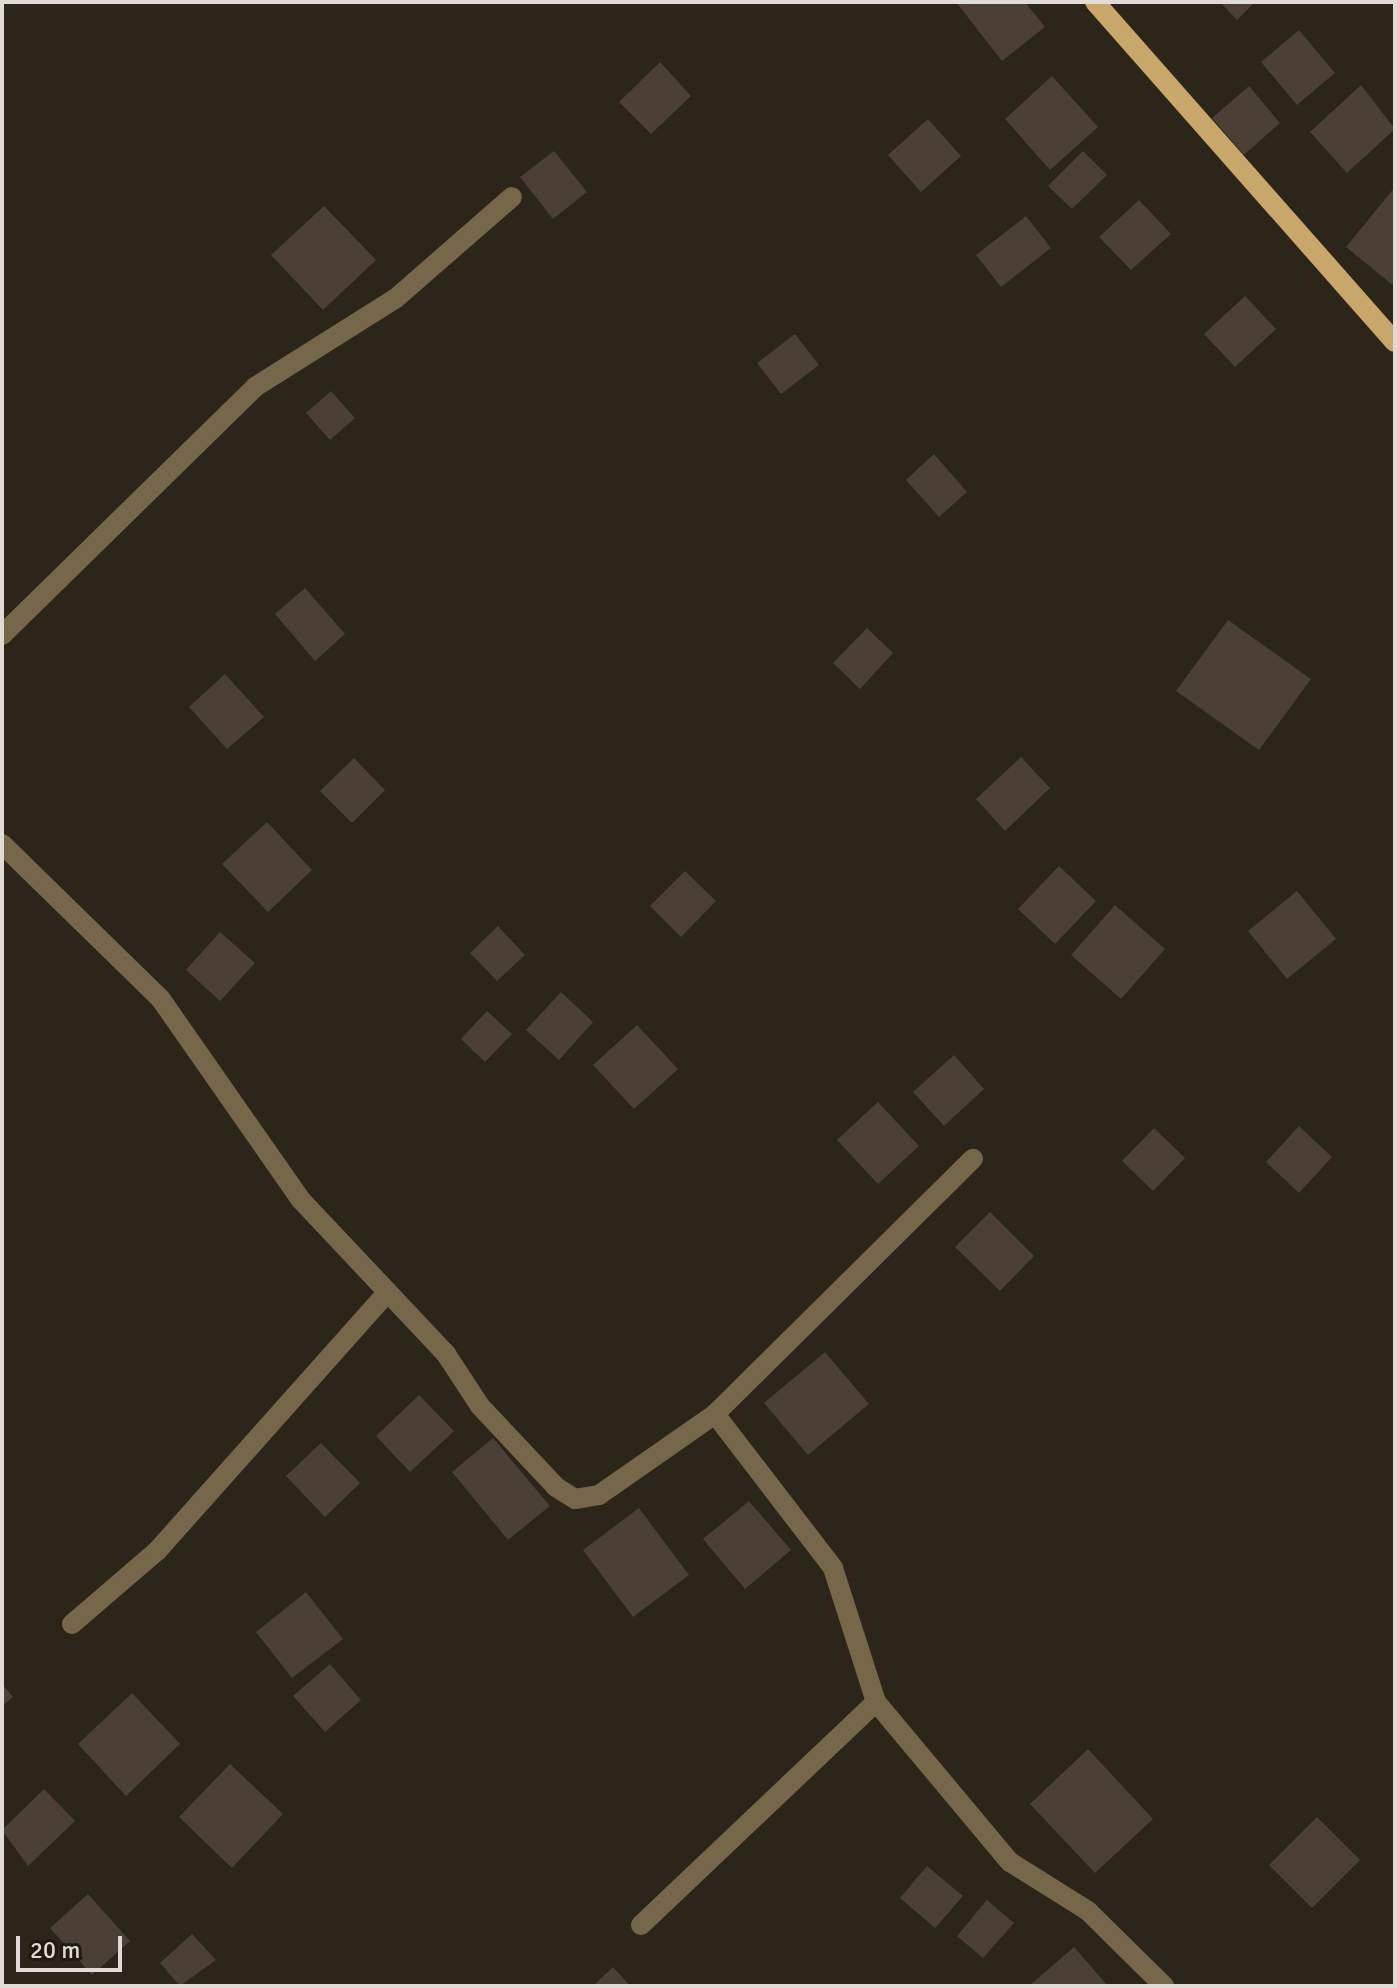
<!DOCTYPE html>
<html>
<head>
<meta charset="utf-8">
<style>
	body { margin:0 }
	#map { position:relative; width:1397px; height:1988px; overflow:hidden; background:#2c2519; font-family:Signika,sans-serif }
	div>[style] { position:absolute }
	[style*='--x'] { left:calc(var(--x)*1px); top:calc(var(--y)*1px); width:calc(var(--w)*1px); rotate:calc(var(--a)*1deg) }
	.building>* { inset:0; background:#4c3f36 }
	.minor>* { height:20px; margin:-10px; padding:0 10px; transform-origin:10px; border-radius:10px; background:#77674a }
	.major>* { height:20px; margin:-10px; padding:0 10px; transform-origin:10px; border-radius:10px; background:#c9a66a }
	span { translate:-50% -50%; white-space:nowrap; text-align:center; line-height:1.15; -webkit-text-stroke:7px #221c10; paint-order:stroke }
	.frame { position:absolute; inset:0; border:4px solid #e0dbd4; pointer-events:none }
	.scale { position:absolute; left:16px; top:1936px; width:106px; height:36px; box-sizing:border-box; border:4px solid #e0dbd4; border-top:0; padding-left:10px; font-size:24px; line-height:28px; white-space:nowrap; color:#e0dbd4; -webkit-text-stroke:6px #221c10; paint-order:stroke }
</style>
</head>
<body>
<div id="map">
	<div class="building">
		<div style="clip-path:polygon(956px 2px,1025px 2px,1045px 27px,1002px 61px)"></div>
		<div style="clip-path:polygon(1220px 2px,1255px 2px,1237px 20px)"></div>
		<div style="clip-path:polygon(1299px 30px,1335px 73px,1297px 105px,1261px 62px)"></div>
		<div style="clip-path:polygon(660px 62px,691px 96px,651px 134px,619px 102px)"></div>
		<div style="clip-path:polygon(1052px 76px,1098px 127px,1050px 170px,1005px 119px)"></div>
		<div style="clip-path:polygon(1361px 85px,1395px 129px,1347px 173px,1310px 132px)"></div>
		<div style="clip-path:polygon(1249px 86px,1280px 123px,1244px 155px,1212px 118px)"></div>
		<div style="clip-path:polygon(928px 119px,961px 156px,921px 192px,888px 155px)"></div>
		<div style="clip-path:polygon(554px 151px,587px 192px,553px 219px,520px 177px)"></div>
		<div style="clip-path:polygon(1083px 151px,1107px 175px,1072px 209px,1048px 186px)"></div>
		<div style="clip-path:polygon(1395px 187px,1395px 287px,1346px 247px)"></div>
		<div style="clip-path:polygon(1139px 200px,1171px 234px,1131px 270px,1099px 237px)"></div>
		<div style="clip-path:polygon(324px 206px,376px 260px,323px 310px,271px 255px)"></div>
		<div style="clip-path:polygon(1026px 216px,1051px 248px,1001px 287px,976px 255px)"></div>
		<div style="clip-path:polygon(1245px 296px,1276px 329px,1235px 367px,1204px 334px)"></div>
		<div style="clip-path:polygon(795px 334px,819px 365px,781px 394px,757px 363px)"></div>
		<div style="clip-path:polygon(331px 391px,355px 418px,330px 440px,306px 413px)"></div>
		<div style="clip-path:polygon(934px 454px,967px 492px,939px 517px,906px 480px)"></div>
		<div style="clip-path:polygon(305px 588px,345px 634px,315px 661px,275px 614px)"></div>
		<div style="clip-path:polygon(1228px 620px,1311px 679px,1259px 750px,1176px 691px)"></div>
		<div style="clip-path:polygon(867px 628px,893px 653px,860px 689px,833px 663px)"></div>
		<div style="clip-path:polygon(225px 674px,264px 717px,227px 749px,189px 707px)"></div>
		<div style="clip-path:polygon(1021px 757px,1050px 788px,1005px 831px,976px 799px)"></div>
		<div style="clip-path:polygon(354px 758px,385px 790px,352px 823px,320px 791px)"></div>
		<div style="clip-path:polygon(267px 822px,312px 870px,268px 912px,222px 864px)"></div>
		<div style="clip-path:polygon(1059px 866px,1096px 901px,1055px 944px,1018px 909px)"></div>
		<div style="clip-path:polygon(685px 871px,716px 901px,681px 937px,650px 906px)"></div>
		<div style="clip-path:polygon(1297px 891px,1336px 939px,1287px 979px,1248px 931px)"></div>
		<div style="clip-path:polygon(1115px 905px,1165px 949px,1121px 999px,1071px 955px)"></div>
		<div style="clip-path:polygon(498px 926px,525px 955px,497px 981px,470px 953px)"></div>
		<div style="clip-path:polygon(220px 932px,255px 963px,220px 1001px,186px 970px)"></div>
		<div style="clip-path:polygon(561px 992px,593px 1022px,559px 1060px,526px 1030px)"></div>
		<div style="clip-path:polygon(487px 1011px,512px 1034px,485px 1062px,461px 1039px)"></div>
		<div style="clip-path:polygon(637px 1025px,678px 1069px,634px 1109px,593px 1065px)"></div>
		<div style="clip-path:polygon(954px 1055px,984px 1089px,944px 1126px,913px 1092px)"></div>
		<div style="clip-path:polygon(878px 1102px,919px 1146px,878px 1184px,837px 1140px)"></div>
		<div style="clip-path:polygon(1299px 1126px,1332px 1157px,1299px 1193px,1266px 1162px)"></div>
		<div style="clip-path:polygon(1154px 1128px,1185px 1158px,1153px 1191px,1122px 1161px)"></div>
		<div style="clip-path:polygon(990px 1212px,1034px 1256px,1000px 1291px,955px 1247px)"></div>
		<div style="clip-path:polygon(825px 1352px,869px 1404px,808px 1455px,764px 1403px)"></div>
		<div style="clip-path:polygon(419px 1395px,454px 1431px,410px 1472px,376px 1436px)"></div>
		<div style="clip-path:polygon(493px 1438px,550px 1506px,508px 1540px,452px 1472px)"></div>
		<div style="clip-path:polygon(321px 1443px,360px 1483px,325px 1517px,286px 1476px)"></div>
		<div style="clip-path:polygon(749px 1501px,791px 1550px,745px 1589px,703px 1539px)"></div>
		<div style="clip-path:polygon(639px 1508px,689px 1575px,633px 1617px,583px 1550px)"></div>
		<div style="clip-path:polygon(306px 1592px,343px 1639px,292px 1678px,256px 1632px)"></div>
		<div style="clip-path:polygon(330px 1664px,361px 1700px,325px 1732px,293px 1696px)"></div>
		<div style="clip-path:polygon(2px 1684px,13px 1697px,2px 1706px)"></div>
		<div style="clip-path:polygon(132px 1693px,180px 1744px,126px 1796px,78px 1744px)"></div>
		<div style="clip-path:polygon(1088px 1749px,1153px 1819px,1095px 1873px,1030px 1804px)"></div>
		<div style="clip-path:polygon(230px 1764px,283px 1814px,232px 1868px,179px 1817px)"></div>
		<div style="clip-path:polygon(44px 1789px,75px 1821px,28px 1866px,2px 1830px)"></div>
		<div style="clip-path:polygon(1317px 1817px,1360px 1860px,1312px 1908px,1269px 1865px)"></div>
		<div style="clip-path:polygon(927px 1866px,963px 1896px,935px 1928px,900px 1898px)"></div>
		<div style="clip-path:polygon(88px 1894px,130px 1941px,92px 1975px,50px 1928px)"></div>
		<div style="clip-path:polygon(987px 1900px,1014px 1923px,983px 1958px,957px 1936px)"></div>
		<div style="clip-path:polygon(192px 1934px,216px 1960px,180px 1986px,160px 1963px)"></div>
		<div style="clip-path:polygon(1074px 1947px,1108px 1986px,1029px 1986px)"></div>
		<div style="clip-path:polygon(613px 1967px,630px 1986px,593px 1986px)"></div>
	</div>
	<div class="minor">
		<div style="--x:2;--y:635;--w:354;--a:-44.4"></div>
		<div style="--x:255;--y:387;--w:165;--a:-32.2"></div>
		<div style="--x:395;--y:299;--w:155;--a:-41.1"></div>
		<div style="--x:2;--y:844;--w:221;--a:44.3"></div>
		<div style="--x:160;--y:998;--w:246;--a:55.1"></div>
		<div style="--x:301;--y:1200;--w:212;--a:46.7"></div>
		<div style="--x:446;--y:1354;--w:62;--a:56.8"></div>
		<div style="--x:480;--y:1406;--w:111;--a:46.8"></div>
		<div style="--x:556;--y:1487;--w:22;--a:32"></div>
		<div style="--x:575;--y:1499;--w:24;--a:-9"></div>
		<div style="--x:599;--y:1495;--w:141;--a:-34.9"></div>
		<div style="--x:715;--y:1414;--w:194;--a:52.5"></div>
		<div style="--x:833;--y:1568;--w:141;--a:72.2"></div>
		<div style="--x:876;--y:1702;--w:209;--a:50.1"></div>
		<div style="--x:1010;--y:1862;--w:92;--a:32.1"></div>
		<div style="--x:1088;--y:1911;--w:107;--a:44.6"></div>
		<div style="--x:715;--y:1414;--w:363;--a:-44.7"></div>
		<div style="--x:72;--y:1624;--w:112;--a:-40.7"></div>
		<div style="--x:157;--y:1551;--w:347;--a:-48.3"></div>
		<div style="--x:641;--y:1925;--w:324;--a:-43.5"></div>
	</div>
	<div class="major">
		<div style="--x:1095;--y:2;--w:453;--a:48.6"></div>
	</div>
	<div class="frame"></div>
	<div class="scale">20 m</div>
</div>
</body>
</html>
